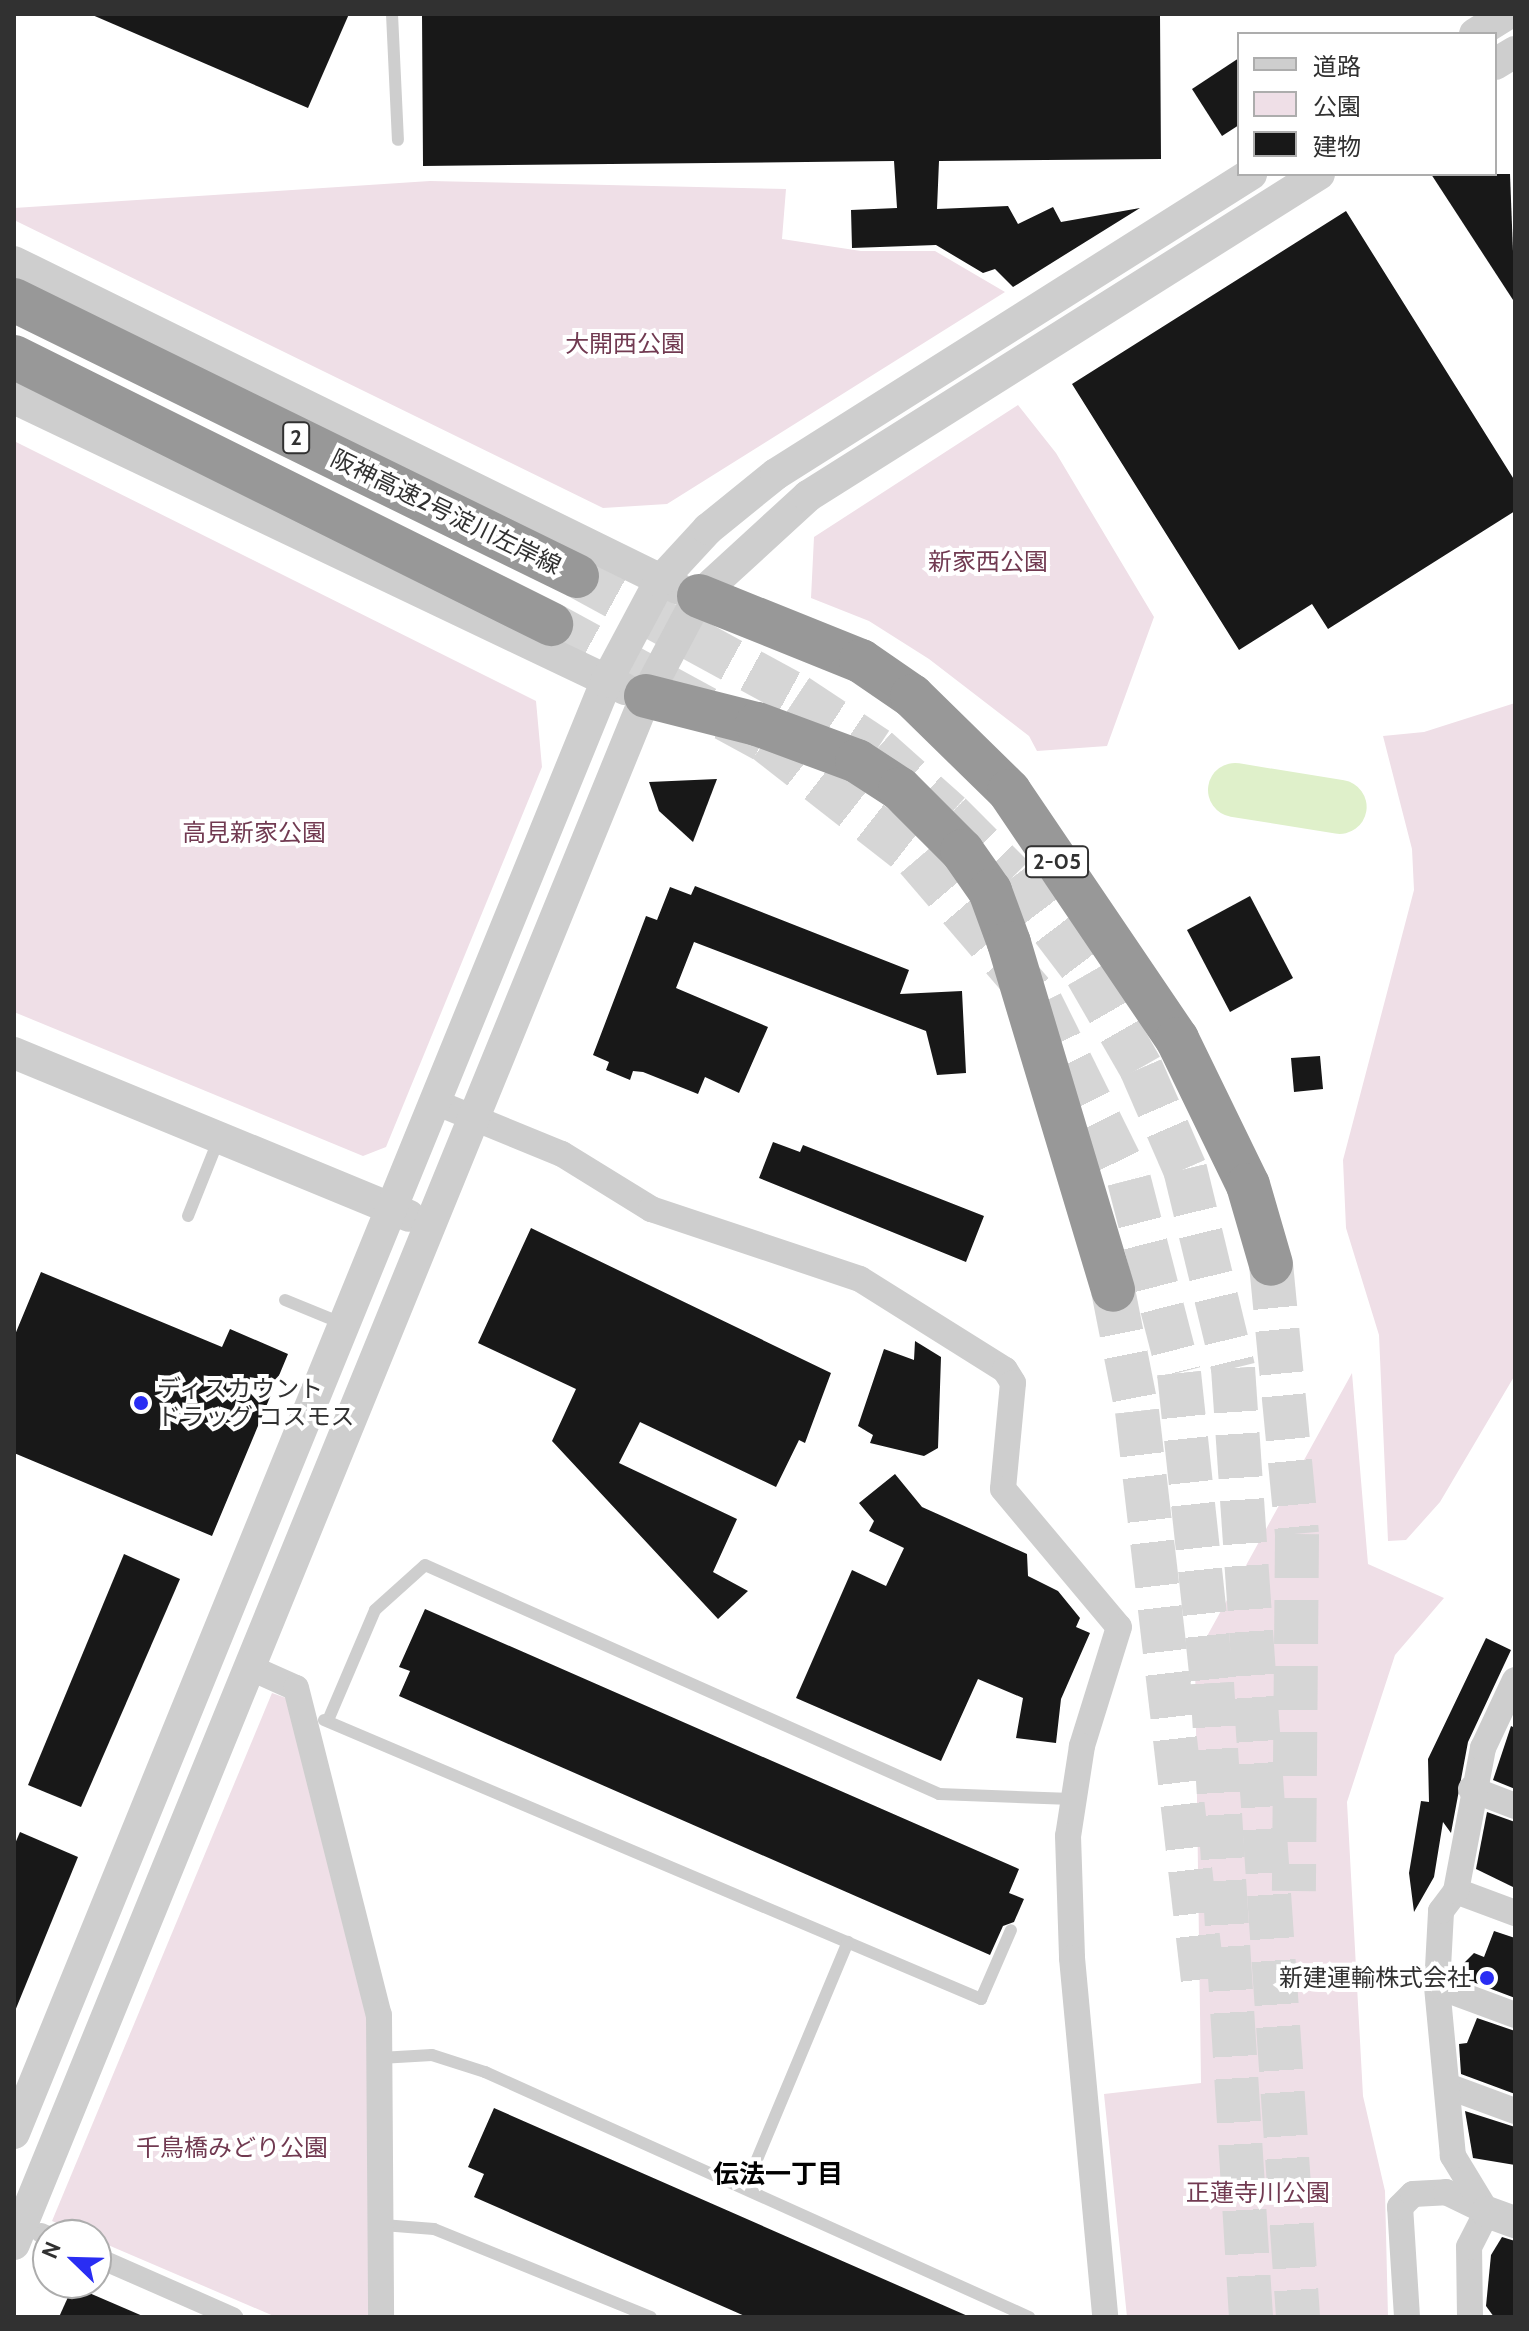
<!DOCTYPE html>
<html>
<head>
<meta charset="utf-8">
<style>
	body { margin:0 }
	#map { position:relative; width:1529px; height:2331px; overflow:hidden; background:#fff; font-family:Cabin,"Noto Sans JP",sans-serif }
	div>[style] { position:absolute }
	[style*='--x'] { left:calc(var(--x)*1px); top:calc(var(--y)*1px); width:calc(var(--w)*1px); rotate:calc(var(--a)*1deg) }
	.green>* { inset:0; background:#efdfe7 }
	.river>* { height:54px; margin:-27px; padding:0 27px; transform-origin:27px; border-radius:27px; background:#dff0ca }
	.building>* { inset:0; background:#181818 }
	.motorway-tunnel>* { height:44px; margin-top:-22px; transform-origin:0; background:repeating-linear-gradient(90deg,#d6d6d6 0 44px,transparent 0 66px) }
	.service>* { height:12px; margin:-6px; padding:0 6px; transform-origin:6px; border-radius:6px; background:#cecece }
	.pedestrian>* { height:20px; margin:-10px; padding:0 10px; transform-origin:10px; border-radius:10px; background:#cecece }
	.minor>* { height:26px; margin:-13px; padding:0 13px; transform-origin:13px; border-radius:13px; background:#cecece }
	.tertiary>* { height:32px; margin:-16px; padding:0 16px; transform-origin:16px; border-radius:16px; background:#cecece }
	.motorway>* { height:44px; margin:-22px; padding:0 22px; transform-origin:22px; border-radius:22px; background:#989898 }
	.dots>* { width:22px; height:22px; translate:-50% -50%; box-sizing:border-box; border:4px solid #fff; border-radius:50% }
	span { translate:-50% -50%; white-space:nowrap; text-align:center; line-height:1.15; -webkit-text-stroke:8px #fff; paint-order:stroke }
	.shield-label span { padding:2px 6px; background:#fff; border:2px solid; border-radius:6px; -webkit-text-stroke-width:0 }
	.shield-label { font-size:22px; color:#313131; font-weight:700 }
	.park-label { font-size:24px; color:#713a51 }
	.street-label { font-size:24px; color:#313131 }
	.poi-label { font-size:24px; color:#313131 }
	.left { translate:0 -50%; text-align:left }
	.right { translate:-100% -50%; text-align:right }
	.neighbourhood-label { font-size:26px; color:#000; font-weight:700 }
	.frame { position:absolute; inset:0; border:16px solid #313131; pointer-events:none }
	.legend { position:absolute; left:1237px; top:32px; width:260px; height:144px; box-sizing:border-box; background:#fff; border:2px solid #adadad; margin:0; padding:10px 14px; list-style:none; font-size:24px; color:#313131 }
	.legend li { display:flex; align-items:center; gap:16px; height:40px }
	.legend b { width:40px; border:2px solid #adadad }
	.north { position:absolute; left:32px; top:2219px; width:80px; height:80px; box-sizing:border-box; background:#fff; border:2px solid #adadad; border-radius:50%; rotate:293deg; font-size:22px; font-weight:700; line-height:32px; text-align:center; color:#313131 }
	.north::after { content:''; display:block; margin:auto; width:28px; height:36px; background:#292df3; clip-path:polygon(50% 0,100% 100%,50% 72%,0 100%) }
</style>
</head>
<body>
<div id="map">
	<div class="green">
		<div style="clip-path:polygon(430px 181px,786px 189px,782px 239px,861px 251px,935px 251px,1005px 292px,667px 504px,603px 508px,14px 220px,14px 208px)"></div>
		<div style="clip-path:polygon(1018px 405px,1056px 453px,1154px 617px,1107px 746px,1037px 751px,1029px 736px,929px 659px,869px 621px,811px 598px,814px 537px)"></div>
		<div style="clip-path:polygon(14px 441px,536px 701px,542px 767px,386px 1147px,363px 1156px,14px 1012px)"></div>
		<div style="clip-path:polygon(1515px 703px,1515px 1375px,1440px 1502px,1406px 1540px,1388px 1541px,1379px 1335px,1346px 1228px,1343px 1160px,1414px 890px,1412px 849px,1383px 736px,1424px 732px)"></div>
		<div style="clip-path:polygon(1352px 1373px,1368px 1564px,1444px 1598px,1395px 1655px,1347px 1802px,1363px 2096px,1385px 2191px,1388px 2317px,1127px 2317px,1104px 2094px,1201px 2083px,1195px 1658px)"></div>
		<div style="clip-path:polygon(272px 1693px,286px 1698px,371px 2025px,370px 2317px,276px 2317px,52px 2221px)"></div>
	</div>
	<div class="river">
		<div style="--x:1235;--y:790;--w:106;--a:9.2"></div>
	</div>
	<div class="building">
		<div style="clip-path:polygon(90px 14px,349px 14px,308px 108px)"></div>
		<div style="clip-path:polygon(422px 14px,1160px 14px,1161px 159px,939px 161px,937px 209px,1008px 206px,1018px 224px,1053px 207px,1061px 222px,1140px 208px,1013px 287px,995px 269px,983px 273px,936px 245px,852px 248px,851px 210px,897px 208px,894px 161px,423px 166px)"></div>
		<div style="clip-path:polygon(1239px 58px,1239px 125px,1222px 136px,1192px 89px)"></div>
		<div style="clip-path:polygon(1431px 174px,1510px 174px,1515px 303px)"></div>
		<div style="clip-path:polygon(1346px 211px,1515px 481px,1515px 511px,1328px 629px,1312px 604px,1239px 650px,1072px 384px)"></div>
		<div style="clip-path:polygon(717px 779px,693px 842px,659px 811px,649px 782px)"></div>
		<div style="clip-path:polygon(695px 886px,909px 970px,900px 994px,962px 991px,966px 1073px,937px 1075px,926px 1031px,694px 942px,676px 988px,768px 1027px,739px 1093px,705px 1077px,698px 1094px,643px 1072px,633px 1071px,630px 1080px,606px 1070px,609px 1062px,593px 1055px,646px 916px,657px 920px,670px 887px,691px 895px)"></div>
		<div style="clip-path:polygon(1250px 896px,1293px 978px,1230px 1012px,1187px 930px)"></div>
		<div style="clip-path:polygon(1320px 1056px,1323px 1089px,1294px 1092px,1291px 1058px)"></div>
		<div style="clip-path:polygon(773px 1142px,800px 1152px,803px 1145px,984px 1216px,966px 1262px,759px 1178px)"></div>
		<div style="clip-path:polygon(531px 1228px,831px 1373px,805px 1443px,799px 1440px,776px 1487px,640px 1422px,619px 1463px,737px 1519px,713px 1572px,748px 1591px,718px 1619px,552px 1441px,576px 1389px,478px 1343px)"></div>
		<div style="clip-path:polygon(41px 1272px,222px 1347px,230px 1329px,288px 1354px,212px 1536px,14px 1453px,14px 1337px)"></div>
		<div style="clip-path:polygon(915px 1341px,941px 1357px,938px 1448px,924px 1456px,870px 1443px,873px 1435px,858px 1426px,884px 1349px,914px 1360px)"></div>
		<div style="clip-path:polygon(895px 1474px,922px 1507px,1027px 1554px,1028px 1576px,1058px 1591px,1080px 1618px,1076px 1627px,1090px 1633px,1061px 1699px,1056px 1743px,1016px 1738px,1023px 1698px,978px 1679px,941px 1761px,796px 1698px,852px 1570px,886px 1586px,904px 1548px,869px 1531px,874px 1521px,859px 1503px)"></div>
		<div style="clip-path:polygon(124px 1554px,180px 1579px,81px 1807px,28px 1785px)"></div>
		<div style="clip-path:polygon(425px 1609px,1019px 1869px,1009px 1893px,1024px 1899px,1014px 1922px,1003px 1926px,990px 1955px,399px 1696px,410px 1671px,399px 1667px)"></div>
		<div style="clip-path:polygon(1486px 1638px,1511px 1650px,1468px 1742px,1451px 1833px,1443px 1822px,1434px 1877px,1414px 1912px,1409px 1873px,1421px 1801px,1429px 1802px,1428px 1759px)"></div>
		<div style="clip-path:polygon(1511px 1726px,1515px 1728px,1515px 1789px,1493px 1780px)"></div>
		<div style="clip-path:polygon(1487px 1812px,1515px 1822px,1515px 1888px,1476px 1869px)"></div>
		<div style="clip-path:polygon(20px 1832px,78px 1857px,15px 2011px,14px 1846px)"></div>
		<div style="clip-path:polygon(1494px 1931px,1515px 1938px,1515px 1998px,1465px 1979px,1460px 1967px,1474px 1953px,1484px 1957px)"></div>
		<div style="clip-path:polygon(1477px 2018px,1515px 2031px,1515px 2094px,1461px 2074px,1459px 2044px,1467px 2043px)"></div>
		<div style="clip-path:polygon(494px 2108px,970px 2317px,747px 2317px,474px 2197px,484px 2174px,468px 2167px)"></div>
		<div style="clip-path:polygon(1465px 2111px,1515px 2127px,1515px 2165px,1473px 2158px)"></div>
		<div style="clip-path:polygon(1502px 2237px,1515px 2241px,1515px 2317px,1494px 2317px,1486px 2306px,1491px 2255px)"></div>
		<div style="clip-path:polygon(73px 2286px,145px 2317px,59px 2317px)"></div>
	</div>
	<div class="motorway-tunnel">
		<div style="--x:577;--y:576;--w:251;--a:28.6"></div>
		<div style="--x:797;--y:696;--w:96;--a:33.5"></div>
		<div style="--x:877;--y:749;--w:98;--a:41.7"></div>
		<div style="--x:950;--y:814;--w:89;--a:45"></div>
		<div style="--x:1013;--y:877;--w:122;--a:52.7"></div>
		<div style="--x:1087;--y:974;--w:108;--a:60.1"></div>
		<div style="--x:1141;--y:1068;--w:110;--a:66.5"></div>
		<div style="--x:1185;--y:1169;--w:205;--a:76.4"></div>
		<div style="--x:1233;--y:1368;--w:951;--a:86.08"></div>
		<div style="--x:551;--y:624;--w:245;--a:28.6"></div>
		<div style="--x:766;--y:741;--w:192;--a:38"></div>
		<div style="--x:917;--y:859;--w:190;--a:49.3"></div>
		<div style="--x:1041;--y:1003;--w:198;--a:63.6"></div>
		<div style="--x:1129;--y:1180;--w:199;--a:75.5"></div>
		<div style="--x:1179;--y:1373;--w:312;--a:83.9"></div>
		<div style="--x:1212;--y:1683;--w:635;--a:86.48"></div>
		<div style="--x:1271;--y:1264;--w:271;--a:84.5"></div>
		<div style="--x:1297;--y:1534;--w:357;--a:90.5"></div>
		<div style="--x:1113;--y:1290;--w:123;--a:78.8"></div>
		<div style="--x:1137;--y:1411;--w:591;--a:83.39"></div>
	</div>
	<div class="service">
		<div style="--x:392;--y:14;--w:126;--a:87.3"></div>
		<div style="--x:188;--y:1216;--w:81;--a:-68.2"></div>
		<div style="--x:285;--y:1300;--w:61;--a:22.3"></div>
		<div style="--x:329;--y:1718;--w:117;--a:-66.9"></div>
		<div style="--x:375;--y:1610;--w:67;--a:-42"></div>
		<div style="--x:425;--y:1565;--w:563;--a:24.01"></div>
		<div style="--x:939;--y:1794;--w:133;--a:2.2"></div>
		<div style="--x:324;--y:1720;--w:714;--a:23.01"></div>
		<div style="--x:981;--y:1999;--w:75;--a:-66.5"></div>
		<div style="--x:380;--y:2058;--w:52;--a:-3.3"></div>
		<div style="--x:432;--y:2055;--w:56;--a:17.8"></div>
		<div style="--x:485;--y:2072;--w:597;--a:24.25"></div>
		<div style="--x:745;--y:2188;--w:267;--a:-67.3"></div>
		<div style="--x:383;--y:2225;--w:51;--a:4.5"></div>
		<div style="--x:434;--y:2229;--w:234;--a:22.1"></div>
	</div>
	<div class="pedestrian">
		<div style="--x:41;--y:2233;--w:8;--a:23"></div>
		<div style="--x:96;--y:2257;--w:150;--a:23.7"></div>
	</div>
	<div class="minor">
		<div style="--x:435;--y:1102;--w:137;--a:22.3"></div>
		<div style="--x:562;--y:1154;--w:105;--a:31.7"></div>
		<div style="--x:651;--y:1209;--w:220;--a:18.5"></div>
		<div style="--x:860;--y:1279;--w:171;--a:32.1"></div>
		<div style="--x:1005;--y:1370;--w:15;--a:58"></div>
		<div style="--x:1013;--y:1383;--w:106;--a:95.4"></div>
		<div style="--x:1003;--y:1489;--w:180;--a:50"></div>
		<div style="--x:1119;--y:1627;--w:125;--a:107.3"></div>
		<div style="--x:1082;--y:1746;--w:91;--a:98.8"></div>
		<div style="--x:1068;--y:1836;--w:122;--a:88.1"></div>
		<div style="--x:1072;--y:1958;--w:361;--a:84.7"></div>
		<div style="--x:249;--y:1667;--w:51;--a:24.1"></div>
		<div style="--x:296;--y:1688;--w:337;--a:75.8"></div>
		<div style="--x:379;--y:2015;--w:302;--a:89.6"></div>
		<div style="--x:1471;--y:1789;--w:47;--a:21.1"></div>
		<div style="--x:1456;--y:1891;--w:63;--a:20.4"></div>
		<div style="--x:1437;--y:1986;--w:83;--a:20.4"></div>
		<div style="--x:1447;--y:2086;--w:72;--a:20.2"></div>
		<div style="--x:1407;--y:2317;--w:110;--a:-93.6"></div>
		<div style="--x:1400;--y:2207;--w:18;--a:-45"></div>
		<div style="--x:1413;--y:2194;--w:33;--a:-3"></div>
		<div style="--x:1446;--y:2192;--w:46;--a:26"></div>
		<div style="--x:1470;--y:2317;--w:70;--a:-90.8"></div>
		<div style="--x:1469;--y:2247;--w:39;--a:-63"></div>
		<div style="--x:1487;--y:2212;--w:66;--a:-121.3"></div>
		<div style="--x:1453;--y:2156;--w:171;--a:-95.4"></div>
		<div style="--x:1437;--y:1986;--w:75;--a:-86.9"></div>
		<div style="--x:1441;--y:1911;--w:25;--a:-53"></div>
		<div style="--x:1456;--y:1891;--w:146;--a:-79.3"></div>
		<div style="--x:1483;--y:1748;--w:75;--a:-64.8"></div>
	</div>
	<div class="tertiary">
		<div style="--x:1475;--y:34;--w:38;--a:-32"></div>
		<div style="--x:1495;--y:64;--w:23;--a:-31"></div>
		<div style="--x:14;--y:262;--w:741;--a:26.18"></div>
		<div style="--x:14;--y:398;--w:677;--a:25.47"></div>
		<div style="--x:14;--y:1053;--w:427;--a:22.4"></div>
		<div style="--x:14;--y:2133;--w:1567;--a:-67.8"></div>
		<div style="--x:606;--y:682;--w:115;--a:-61.9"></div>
		<div style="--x:660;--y:581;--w:71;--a:-47.3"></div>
		<div style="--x:708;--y:529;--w:87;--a:-39"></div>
		<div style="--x:776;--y:474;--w:562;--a:-32.28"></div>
		<div style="--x:1487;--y:2212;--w:30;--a:20"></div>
		<div style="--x:14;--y:2244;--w:1672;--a:-67.79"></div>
		<div style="--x:646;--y:696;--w:113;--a:-62.1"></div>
		<div style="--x:699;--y:596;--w:148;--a:-42.5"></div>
		<div style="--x:808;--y:496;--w:604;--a:-32.22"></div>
	</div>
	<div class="motorway">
		<div style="--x:14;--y:300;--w:627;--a:26.12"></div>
		<div style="--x:14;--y:357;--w:600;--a:26.44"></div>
		<div style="--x:699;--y:596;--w:175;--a:21.9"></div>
		<div style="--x:861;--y:661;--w:62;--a:34.5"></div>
		<div style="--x:912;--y:696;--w:136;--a:44.4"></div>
		<div style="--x:1009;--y:791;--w:300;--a:55.9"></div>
		<div style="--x:1177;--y:1039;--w:162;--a:64.1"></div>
		<div style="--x:1248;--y:1185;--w:82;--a:73.8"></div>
		<div style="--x:646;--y:696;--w:114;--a:14.2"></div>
		<div style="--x:757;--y:724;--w:107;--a:20.3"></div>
		<div style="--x:857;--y:761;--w:51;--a:33.1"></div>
		<div style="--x:900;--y:789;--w:88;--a:45"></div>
		<div style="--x:962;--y:851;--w:49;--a:55"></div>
		<div style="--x:990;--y:891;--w:55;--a:69.9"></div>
		<div style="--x:1009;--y:943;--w:362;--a:73.3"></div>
	</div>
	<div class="dots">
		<div style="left:141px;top:1403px;background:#292df3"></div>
		<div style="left:1487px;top:1978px;background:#292df3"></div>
	</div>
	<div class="shield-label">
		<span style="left:296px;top:438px">2</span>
		<span style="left:1057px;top:862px">2-05</span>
	</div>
	<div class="park-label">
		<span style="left:625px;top:344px">大開西公園</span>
		<span style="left:988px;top:562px">新家西公園</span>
		<span style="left:254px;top:833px">高見新家公園</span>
		<span style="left:232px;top:2148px">千鳥橋みどり公園</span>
		<span style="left:1258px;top:2193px">正蓮寺川公園</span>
	</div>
	<div class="street-label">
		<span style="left:446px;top:512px;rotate:26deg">阪神高速2号淀川左岸線</span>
	</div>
	<div class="poi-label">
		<span class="left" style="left:157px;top:1403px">ディスカウント<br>ドラッグ コスモス</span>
		<span class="right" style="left:1471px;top:1978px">新建運輸株式会社</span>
	</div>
	<div class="neighbourhood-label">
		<span style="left:778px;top:2175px">伝法一丁目</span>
	</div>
	<div class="frame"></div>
	<ul class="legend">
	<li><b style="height:10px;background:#cecece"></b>道路</li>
	<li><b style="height:22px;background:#efdfe7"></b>公園</li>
	<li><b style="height:22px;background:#181818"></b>建物</li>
	</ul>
	<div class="north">N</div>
</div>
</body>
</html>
